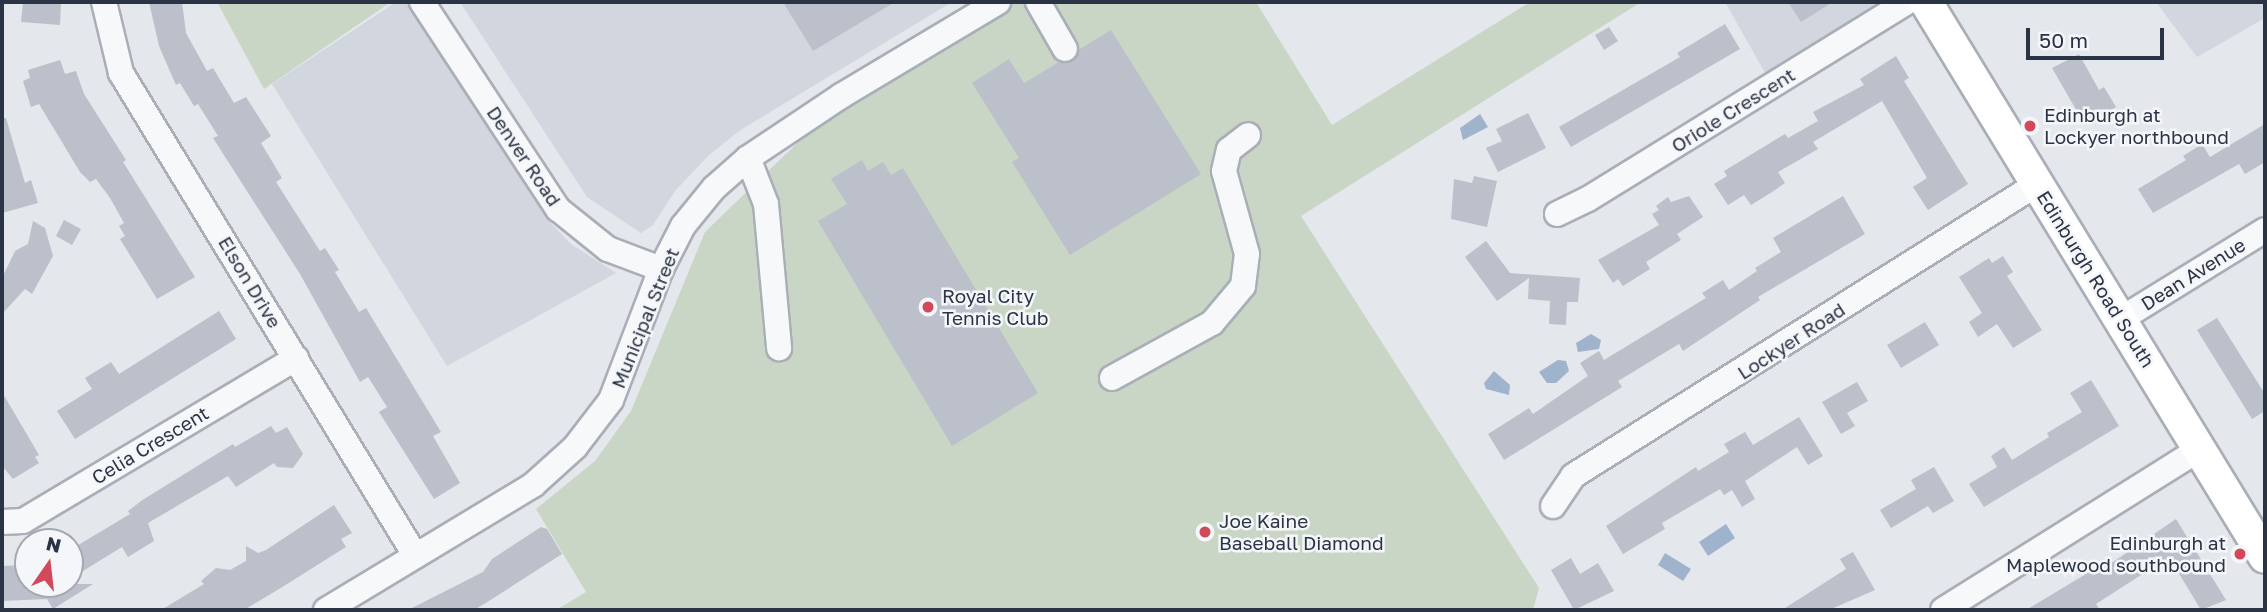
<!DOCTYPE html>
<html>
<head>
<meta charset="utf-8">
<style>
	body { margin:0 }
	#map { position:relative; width:2267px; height:612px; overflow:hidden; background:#e4e7ec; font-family:"Golos Text",sans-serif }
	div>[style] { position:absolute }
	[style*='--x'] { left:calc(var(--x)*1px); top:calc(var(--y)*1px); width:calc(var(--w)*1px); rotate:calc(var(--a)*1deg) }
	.built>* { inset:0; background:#d2d6de }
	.green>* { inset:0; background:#c9d6c5 }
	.water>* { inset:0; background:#9fb4cc }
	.building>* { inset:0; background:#bbc0ca }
	.roads { filter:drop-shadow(2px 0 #a9aeb7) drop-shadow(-2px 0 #a9aeb7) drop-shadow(0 2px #a9aeb7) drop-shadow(0 -2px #a9aeb7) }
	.minor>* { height:24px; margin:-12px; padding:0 12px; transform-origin:12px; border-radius:12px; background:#f7f8fa }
	.major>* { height:32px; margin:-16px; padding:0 16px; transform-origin:16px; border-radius:16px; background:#fff }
	.dots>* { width:19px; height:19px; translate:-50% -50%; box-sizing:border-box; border:4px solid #f4f6f9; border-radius:50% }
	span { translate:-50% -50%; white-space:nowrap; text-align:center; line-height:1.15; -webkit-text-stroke:5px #f4f6f9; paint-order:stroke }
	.street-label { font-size:19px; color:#2b3445 }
	.poi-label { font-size:19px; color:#2b3445 }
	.left { translate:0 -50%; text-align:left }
	.right { translate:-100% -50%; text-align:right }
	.frame { position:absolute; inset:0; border:4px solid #2b3445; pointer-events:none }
	.north { position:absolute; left:14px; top:528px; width:70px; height:70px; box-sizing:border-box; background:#f4f6f9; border:2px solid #a4a8b1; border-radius:50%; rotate:14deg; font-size:19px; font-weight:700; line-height:28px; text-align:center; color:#2b3445 }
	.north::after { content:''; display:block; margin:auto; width:24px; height:32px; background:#d1495b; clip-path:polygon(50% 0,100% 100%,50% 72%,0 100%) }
	.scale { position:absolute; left:2026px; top:28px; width:138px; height:32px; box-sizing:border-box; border:4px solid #2b3445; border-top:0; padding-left:9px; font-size:21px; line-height:24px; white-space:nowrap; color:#2b3445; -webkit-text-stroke:5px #f4f6f9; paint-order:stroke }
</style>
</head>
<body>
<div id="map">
	<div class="built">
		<div style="clip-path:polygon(396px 2px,406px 2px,547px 219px,571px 244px,616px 273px,447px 366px,272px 84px)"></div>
		<div style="clip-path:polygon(460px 2px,952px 2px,739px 131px,708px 156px,675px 191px,653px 225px,641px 233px,587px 197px)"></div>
		<div style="clip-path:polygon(1725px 2px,1889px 2px,1777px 94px)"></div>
		<div style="clip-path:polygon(2156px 2px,2265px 2px,2265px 18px,2197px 57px)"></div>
	</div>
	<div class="green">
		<div style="clip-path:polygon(217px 2px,391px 2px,264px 89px)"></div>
		<div style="clip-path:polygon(996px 2px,1256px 2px,1332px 125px,1530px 2px,1641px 2px,1301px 216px,1539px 588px,1533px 610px,556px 610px,586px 592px,536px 509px,595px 461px,631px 411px,705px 232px,874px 69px)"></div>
	</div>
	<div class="water">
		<div style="clip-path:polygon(1480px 114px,1488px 127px,1463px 140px,1460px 128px)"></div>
		<div style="clip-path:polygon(1591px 334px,1601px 340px,1599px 349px,1578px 352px,1576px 343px)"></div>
		<div style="clip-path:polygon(1558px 360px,1566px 361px,1569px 371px,1556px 383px,1547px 383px,1539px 372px)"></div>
		<div style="clip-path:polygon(1494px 371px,1510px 385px,1509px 395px,1486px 389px,1484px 383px)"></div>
		<div style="clip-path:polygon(1726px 524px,1735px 538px,1708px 556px,1699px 542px)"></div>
		<div style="clip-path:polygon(1665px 553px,1691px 569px,1683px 581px,1658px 565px)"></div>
	</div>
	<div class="building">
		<div style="clip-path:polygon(23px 2px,61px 2px,60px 25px,21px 22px)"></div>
		<div style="clip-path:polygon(149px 2px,182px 2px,186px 33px,207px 71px,213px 68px,234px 103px,246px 97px,271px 136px,261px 143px,282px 178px,276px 182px,320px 251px,325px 248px,339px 270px,335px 272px,359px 312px,366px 308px,441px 432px,433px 436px,460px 483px,434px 499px,379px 412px,387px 407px,368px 377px,360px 382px,300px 274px,213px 138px,218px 136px,198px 104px,194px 106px,180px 83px,176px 85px,159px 46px)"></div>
		<div style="clip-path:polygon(783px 2px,895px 2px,813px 51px)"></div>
		<div style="clip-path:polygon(1788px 2px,1833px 2px,1801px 22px)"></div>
		<div style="clip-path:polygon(1725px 24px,1740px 49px,1571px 147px,1559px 127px,1680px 57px,1677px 53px)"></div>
		<div style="clip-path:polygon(1609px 27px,1618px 41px,1604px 50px,1595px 35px)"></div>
		<div style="clip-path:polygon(1111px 30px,1201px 174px,1070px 255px,1012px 162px,1019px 158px,972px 83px,1009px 59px,1024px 83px,1059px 62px,1073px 61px,1080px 49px)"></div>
		<div style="clip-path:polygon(2079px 54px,2099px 90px,2104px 87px,2116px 107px,2085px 125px,2052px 68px)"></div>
		<div style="clip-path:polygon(1896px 56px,1909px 78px,1904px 81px,1968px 184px,1928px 210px,1913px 187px,1927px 178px,1882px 101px,1813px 142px,1818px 149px,1778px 172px,1785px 183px,1772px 192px,1751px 205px,1744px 195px,1728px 205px,1714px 184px,1727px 176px,1724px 171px,1785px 134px,1788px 138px,1818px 121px,1813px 112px,1864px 85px,1860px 79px)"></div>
		<div style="clip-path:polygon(60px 60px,65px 74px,76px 71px,84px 94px,126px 160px,123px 162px,195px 277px,157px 299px,120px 239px,125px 236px,119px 226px,124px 223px,110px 198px,96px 179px,90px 182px,80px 172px,39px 104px,31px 107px,23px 81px,30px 78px,28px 70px)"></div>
		<div style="clip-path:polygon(1528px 113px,1546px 148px,1498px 172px,1486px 148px,1502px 141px,1496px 129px)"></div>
		<div style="clip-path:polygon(2px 118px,6px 118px,25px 183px,31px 180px,38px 203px,2px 213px)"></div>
		<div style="clip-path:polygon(2265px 124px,2265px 162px,2245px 174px,2239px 164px,2153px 213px,2138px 189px,2186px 160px,2183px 156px,2202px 144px,2210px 157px)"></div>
		<div style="clip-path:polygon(862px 160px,868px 171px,883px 162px,891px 175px,903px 168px,1038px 393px,952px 446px,818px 221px,847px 204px,831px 179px)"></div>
		<div style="clip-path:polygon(1474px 176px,1497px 181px,1487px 227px,1451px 219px,1454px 179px,1472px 183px)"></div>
		<div style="clip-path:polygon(1689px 196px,1703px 217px,1677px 234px,1681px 240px,1646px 262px,1650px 269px,1623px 286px,1618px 279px,1613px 283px,1598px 260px,1659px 225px,1652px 214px,1659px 210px,1656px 206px,1668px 197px,1671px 202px)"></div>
		<div style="clip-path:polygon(1843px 196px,1865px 234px,1758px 297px,1760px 300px,1683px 351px,1679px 344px,1618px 381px,1622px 387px,1504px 460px,1488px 434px,1529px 408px,1533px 414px,1588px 376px,1580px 363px,1599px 351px,1604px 360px,1706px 298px,1702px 293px,1723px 280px,1729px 290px,1757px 271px,1755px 268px,1781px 252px,1773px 238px)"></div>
		<div style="clip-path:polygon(64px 220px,81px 229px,72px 245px,56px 236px)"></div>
		<div style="clip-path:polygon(33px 221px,45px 228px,53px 256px,32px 294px,25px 289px,2px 314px,2px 278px,15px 251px,28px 244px)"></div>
		<div style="clip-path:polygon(1486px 241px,1510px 273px,1580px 278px,1578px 302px,1567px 302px,1566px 325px,1549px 324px,1550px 301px,1528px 299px,1529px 278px,1497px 301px,1465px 257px)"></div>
		<div style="clip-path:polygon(2003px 256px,2013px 272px,2007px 276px,2042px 330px,2013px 348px,1997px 324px,1978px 337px,1969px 322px,1982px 313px,1959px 277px,1989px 258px,1992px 263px)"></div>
		<div style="clip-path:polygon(219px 311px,236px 339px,75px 439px,57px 411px,92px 389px,85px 378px,111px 362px,119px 374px)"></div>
		<div style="clip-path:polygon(2217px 318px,2265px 394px,2265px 411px,2252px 419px,2197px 330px)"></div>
		<div style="clip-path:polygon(1925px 322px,1939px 345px,1901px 368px,1887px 345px)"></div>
		<div style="clip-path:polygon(2091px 380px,2119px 426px,1984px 507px,1969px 484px,1997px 467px,1991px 456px,2004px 447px,2012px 460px,2049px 437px,2047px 433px,2082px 412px,2070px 393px)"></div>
		<div style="clip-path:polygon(1857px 382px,1868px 401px,1847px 413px,1855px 426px,1841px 434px,1822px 402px)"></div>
		<div style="clip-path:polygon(2px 392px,39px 455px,35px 457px,39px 463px,13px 479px,2px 466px)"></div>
		<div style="clip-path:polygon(1799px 417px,1823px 456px,1808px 465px,1797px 447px,1745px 481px,1755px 499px,1742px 507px,1732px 490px,1724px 495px,1720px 489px,1662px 523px,1665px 529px,1623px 554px,1606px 526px,1696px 467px,1698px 471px,1729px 452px,1724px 444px,1745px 432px,1753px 445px)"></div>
		<div style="clip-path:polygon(271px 426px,276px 433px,287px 427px,303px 454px,293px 468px,277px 467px,274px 463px,236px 487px,228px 476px,148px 523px,154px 541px,128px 557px,122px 547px,70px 579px,70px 550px,130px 514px,128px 511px,144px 499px,233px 444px,235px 447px)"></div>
		<div style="clip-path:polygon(1934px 467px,1954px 501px,1933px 513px,1928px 506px,1891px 528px,1880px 510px,1916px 489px,1911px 480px)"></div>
		<div style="clip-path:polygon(334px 505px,352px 533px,341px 539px,346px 547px,279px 589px,244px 610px,161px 610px,204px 584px,201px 581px,216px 568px,230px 570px,246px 561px,246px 546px,258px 553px,266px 550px)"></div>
		<div style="clip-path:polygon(2176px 519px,2226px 600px,2201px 610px,2169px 557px,2096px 604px,2100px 610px,2026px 610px,2091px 571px,2094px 575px)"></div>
		<div style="clip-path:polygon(541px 527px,547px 529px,562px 554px,492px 599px,474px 610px,408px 610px,483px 572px,492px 559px)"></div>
		<div style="clip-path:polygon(1853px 552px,1875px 590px,1829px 610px,1782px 610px,1846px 569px,1840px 559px)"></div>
		<div style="clip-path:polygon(1571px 558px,1580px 574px,1598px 563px,1614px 591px,1574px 610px,1551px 570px)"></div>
		<div style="clip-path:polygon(28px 565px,28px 584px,93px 584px,53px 609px,47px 599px,2px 601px,2px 566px)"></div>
	</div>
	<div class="roads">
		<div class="minor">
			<div style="--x:104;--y:2;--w:73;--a:76.5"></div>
			<div style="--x:121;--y:73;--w:565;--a:58.62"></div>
			<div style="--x:422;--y:2;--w:248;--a:56.7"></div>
			<div style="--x:558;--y:209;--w:64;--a:38.7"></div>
			<div style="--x:608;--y:249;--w:57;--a:20.7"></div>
			<div style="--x:1038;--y:2;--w:54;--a:60.1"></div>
			<div style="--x:748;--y:158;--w:49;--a:68.6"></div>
			<div style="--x:766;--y:204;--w:145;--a:84.8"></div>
			<div style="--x:1557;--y:214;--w:34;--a:-26"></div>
			<div style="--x:1588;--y:199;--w:375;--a:-31.7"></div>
			<div style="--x:2121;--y:319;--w:169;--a:-31.7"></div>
			<div style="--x:1112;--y:378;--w:114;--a:-28.8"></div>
			<div style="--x:1212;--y:323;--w:48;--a:-50"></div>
			<div style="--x:1243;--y:286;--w:32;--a:-83"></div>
			<div style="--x:1247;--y:254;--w:86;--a:-105.5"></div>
			<div style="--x:1224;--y:171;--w:22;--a:-77"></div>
			<div style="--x:1229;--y:150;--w:24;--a:-38"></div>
			<div style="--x:1553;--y:506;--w:36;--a:-56"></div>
			<div style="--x:1573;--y:476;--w:548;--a:-32.18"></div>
			<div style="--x:2;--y:522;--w:21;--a:-3"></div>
			<div style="--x:23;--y:521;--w:318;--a:-30.8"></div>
			<div style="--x:326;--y:610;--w:242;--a:-31.1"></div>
			<div style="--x:533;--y:485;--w:57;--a:-42.1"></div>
			<div style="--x:575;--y:447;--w:59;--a:-52.5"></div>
			<div style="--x:611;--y:400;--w:140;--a:-69.1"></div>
			<div style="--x:661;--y:269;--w:48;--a:-62.9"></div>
			<div style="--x:683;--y:226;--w:49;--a:-50.8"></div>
			<div style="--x:714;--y:188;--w:45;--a:-41.4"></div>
			<div style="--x:748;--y:158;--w:112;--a:-33.7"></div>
			<div style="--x:841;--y:96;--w:183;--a:-30.9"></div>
			<div style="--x:1943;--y:610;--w:303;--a:-32.1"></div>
		</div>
		<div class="major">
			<div style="--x:1926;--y:2;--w:650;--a:58.58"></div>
		</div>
	</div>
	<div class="dots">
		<div style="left:2030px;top:126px;background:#d1495b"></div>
		<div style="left:928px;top:307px;background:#d1495b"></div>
		<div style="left:1205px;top:532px;background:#d1495b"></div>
		<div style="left:2240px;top:554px;background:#d1495b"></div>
	</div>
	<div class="street-label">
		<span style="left:1733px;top:110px;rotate:-32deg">Oriole Crescent</span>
		<span style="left:524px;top:156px;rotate:56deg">Denver Road</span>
		<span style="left:2193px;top:274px;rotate:-32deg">Dean Avenue</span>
		<span style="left:2096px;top:279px;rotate:58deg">Edinburgh Road South</span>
		<span style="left:250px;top:282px;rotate:59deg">Elson Drive</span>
		<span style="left:645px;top:318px;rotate:-68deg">Municipal Street</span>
		<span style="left:1791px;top:341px;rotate:-33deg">Lockyer Road</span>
		<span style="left:150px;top:445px;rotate:-31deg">Celia Crescent</span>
	</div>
	<div class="poi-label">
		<span class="left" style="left:2044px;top:126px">Edinburgh at<br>Lockyer northbound</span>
		<span class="left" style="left:942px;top:307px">Royal City<br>Tennis Club</span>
		<span class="left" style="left:1219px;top:532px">Joe Kaine<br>Baseball Diamond</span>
		<span class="right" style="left:2226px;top:554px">Edinburgh at<br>Maplewood southbound</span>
	</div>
	<div class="frame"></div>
	<div class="north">N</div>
	<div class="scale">50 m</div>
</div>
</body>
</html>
